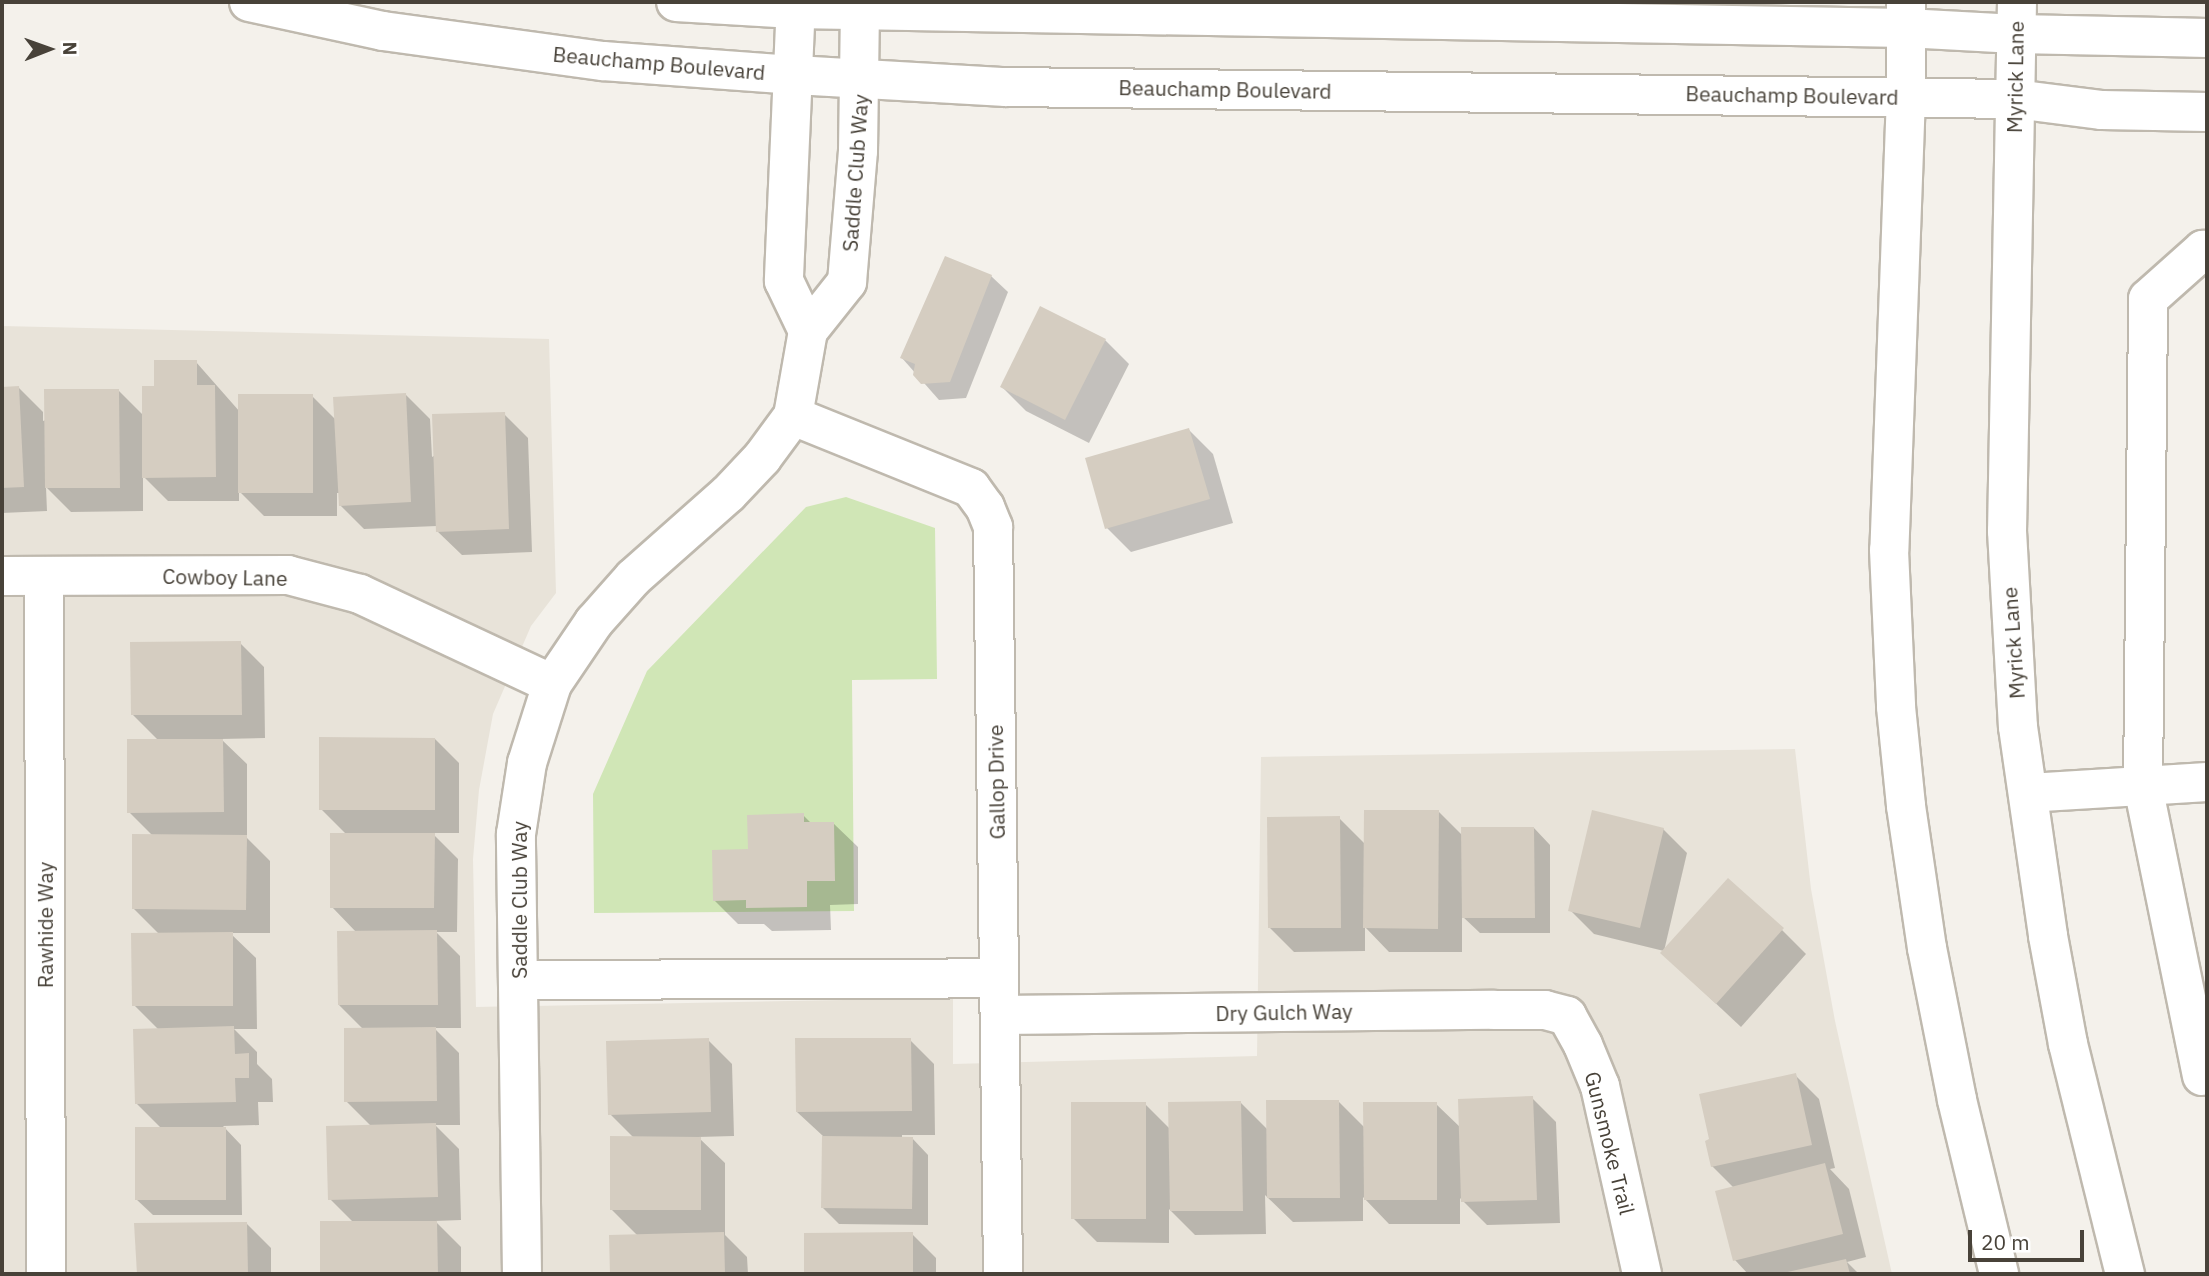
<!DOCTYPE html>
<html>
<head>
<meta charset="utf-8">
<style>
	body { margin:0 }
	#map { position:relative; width:2209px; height:1276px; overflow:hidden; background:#f4f1eb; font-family:"IBM Plex Sans",sans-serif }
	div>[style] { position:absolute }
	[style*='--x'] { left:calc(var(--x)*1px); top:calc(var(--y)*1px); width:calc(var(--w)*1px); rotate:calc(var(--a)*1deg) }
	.residential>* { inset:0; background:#e8e3d9 }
	.green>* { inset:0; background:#d0e6b6 }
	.shadow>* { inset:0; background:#0003 }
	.building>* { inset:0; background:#d5cdc1 }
	.roads { filter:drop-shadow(2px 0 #bfb9ae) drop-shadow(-2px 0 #bfb9ae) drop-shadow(0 2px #bfb9ae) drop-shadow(0 -2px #bfb9ae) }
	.minor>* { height:38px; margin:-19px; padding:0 19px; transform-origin:19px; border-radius:19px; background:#fff }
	span { translate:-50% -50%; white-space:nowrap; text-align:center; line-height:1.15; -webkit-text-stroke:6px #fff; paint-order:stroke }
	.street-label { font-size:21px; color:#484239 }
	.frame { position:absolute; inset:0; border:4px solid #484239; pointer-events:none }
	.north { position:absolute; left:14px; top:14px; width:70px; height:70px; -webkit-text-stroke:5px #fff; paint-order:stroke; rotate:89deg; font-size:19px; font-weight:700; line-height:28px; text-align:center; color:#484239 }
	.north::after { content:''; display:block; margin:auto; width:24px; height:32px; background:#484239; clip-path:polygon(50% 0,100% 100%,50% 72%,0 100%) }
	.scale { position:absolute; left:1968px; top:1230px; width:116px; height:32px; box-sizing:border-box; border:4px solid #484239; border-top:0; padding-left:9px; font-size:21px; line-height:24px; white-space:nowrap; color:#484239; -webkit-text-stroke:5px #fff; paint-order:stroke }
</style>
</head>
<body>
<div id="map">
	<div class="residential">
		<div style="clip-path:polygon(2px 326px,549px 339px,556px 593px,531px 626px,493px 714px,479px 790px,473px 859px,476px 1007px,953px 998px,953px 1064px,1257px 1056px,1261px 757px,1795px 749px,1811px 889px,1835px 1021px,1892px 1274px,2px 1274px)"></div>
	</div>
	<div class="green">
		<div style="clip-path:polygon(846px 497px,935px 528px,937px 679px,852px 680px,854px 911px,594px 913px,593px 794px,647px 671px,806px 507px)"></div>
	</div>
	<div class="shadow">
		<div style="clip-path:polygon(991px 276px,1008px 292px,966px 398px,939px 400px,902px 358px)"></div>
		<div style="clip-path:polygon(1105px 340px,1129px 364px,1089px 443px,1026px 411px,1002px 387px)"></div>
		<div style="clip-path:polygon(196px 362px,240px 412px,312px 396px,336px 420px,406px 395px,430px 419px,432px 457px,504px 414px,528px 438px,532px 552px,462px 555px,437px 531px,437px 526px,364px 529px,340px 505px,340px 493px,337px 493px,337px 516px,264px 516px,239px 491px,239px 501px,168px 501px,143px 476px,143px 511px,71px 512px,46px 487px,47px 511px,2px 513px,2px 389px,19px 388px,43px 412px,43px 421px,119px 391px,144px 416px,156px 387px)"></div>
		<div style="clip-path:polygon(1189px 430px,1213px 454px,1233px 523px,1131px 552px,1107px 528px)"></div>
		<div style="clip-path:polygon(240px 643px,264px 667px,265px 738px,221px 739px,247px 764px,247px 838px,270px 861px,270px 933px,230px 933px,256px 958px,257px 1029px,234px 1029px,257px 1052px,257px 1064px,272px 1079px,273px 1102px,258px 1102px,259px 1125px,223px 1126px,241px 1145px,242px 1215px,153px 1215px,136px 1199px,162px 1129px,137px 1104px,159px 1030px,134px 1005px,160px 935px,133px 908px,153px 836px,129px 812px,159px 741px,133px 715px)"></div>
		<div style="clip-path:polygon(435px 739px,459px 763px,459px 833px,432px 833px,458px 859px,457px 932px,436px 932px,460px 956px,461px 1028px,434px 1028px,459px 1053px,460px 1125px,435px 1125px,459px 1149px,461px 1220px,435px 1221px,461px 1247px,461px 1274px,321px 1274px,321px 1223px,354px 1223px,330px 1199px,372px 1127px,346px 1101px,364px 1030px,339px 1005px,357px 933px,332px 907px,347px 835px,321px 809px)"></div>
		<div style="clip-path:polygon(1439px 812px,1463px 836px,1534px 828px,1550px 845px,1550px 933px,1480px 933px,1462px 916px,1462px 952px,1389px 952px,1365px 927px,1365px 951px,1294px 952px,1270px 928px,1339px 818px,1365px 844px)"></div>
		<div style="clip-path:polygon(803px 815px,812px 824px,833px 823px,858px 847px,858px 904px,830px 905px,831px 930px,772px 931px,764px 924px,738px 924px,714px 900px)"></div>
		<div style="clip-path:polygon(1663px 829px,1687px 853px,1664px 951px,1594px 934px,1570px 910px)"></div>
		<div style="clip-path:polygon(1782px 930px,1806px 954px,1741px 1027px,1662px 953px)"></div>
		<div style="clip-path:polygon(708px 1040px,732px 1064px,734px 1136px,698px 1137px,725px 1163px,725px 1235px,747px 1257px,748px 1274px,612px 1274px,611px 1236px,638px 1236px,612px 1210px,634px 1138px,610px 1114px)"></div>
		<div style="clip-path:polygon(910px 1040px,934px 1064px,935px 1135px,902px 1135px,902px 1138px,912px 1138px,928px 1155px,928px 1225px,839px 1224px,823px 1208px,823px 1136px,797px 1112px)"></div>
		<div style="clip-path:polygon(1795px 1075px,1819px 1099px,1835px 1168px,1830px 1169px,1849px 1189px,1866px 1257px,1847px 1262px,1859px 1274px,1748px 1274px,1735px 1260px,1734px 1188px,1712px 1166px)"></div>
		<div style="clip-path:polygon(1532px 1098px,1556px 1122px,1560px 1223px,1487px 1225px,1460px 1198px,1460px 1224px,1389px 1224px,1363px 1197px,1363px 1221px,1293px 1222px,1265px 1195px,1266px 1234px,1195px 1235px,1169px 1209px,1169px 1243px,1097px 1242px,1073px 1218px,1145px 1104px,1170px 1129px,1241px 1103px,1268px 1130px,1338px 1101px,1365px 1128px,1436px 1104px,1461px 1128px)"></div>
		<div style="clip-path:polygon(247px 1224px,271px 1248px,271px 1274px,138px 1274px,136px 1225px)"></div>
		<div style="clip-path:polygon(912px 1234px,936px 1258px,936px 1274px,806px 1274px,805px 1235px)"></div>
	</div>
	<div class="building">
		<div style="clip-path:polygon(945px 256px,992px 275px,950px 382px,921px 384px,913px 375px,915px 364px,900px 358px)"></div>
		<div style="clip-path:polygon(1040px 306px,1106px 339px,1065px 420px,1000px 387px)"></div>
		<div style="clip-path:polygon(154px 360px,197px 360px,197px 385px,215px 385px,216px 477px,142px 478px,142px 386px,154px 386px)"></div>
		<div style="clip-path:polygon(19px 386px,24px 487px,2px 488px,2px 387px)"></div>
		<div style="clip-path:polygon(44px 389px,119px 389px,120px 488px,45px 488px)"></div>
		<div style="clip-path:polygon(406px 393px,411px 502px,339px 506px,333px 397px)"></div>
		<div style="clip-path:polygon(238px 394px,313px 394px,313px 493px,238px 493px)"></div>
		<div style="clip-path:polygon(505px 412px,509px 529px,436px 532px,432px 414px)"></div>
		<div style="clip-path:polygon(1189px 428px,1210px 499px,1105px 529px,1085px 458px)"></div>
		<div style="clip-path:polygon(241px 641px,242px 715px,131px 715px,130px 642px)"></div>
		<div style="clip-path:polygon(319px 737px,435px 738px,435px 810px,319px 810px)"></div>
		<div style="clip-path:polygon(127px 739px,223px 739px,224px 812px,127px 813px)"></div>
		<div style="clip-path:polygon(1364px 810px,1439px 810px,1438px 929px,1363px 928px)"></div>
		<div style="clip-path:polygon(1592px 810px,1664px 828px,1640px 928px,1568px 911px)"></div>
		<div style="clip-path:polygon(804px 813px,804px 822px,834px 822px,835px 881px,807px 881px,807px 907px,746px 908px,746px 900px,713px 901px,712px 850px,748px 849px,747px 815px)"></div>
		<div style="clip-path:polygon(1340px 816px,1341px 928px,1268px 928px,1267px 817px)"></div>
		<div style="clip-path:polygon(1461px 827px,1534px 827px,1535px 918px,1462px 918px)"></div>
		<div style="clip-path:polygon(330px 833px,435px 833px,434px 908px,330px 908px)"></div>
		<div style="clip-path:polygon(132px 834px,247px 835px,246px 910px,132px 909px)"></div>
		<div style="clip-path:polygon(1728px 878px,1784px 928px,1716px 1004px,1660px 953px)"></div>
		<div style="clip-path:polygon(437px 930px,438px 1005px,338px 1005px,337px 931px)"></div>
		<div style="clip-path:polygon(233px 932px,233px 1006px,132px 1006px,131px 933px)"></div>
		<div style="clip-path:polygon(234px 1026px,235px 1054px,249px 1053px,249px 1078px,235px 1078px,236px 1102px,135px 1104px,133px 1029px)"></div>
		<div style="clip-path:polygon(436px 1027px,437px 1101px,344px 1102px,344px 1028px)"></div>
		<div style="clip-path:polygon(709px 1038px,711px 1112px,608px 1115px,606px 1041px)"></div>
		<div style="clip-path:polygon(795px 1038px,911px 1038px,912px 1111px,796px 1112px)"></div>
		<div style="clip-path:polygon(1796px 1073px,1812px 1145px,1711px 1167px,1705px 1141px,1709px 1139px,1699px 1094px)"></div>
		<div style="clip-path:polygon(1533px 1096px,1537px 1200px,1461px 1202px,1458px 1099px)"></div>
		<div style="clip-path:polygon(1266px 1100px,1339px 1100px,1340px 1198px,1267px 1198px)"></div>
		<div style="clip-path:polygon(1241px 1101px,1243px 1211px,1170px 1211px,1168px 1102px)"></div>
		<div style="clip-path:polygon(1071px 1102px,1146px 1102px,1146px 1219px,1071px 1219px)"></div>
		<div style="clip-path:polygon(1363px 1102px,1437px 1102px,1437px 1200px,1364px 1200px)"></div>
		<div style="clip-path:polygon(436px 1123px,438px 1197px,328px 1200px,326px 1126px)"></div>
		<div style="clip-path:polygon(135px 1127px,226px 1127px,226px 1200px,135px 1200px)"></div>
		<div style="clip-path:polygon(610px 1136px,701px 1137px,701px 1210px,610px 1210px)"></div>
		<div style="clip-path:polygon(822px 1136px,913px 1137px,912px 1209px,821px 1208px)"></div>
		<div style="clip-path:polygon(1825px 1163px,1843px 1234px,1733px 1261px,1715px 1191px)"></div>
		<div style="clip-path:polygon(320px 1221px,437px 1221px,438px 1274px,320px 1274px)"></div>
		<div style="clip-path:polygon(247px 1222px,248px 1274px,137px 1274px,134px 1223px)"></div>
		<div style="clip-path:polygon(724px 1232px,725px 1274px,610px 1274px,609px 1235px)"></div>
		<div style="clip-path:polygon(913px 1232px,913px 1274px,804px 1274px,804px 1233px)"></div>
		<div style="clip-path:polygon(1846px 1259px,1850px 1274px,1783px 1274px,1783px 1273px)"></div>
	</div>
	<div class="roads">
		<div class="minor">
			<div style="--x:249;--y:2;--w:137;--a:12.2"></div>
			<div style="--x:383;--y:31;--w:222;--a:7.8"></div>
			<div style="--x:603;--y:61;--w:193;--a:4.2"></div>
			<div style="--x:795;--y:75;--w:211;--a:3.3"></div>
			<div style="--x:1006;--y:87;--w:1009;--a:0.68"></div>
			<div style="--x:2015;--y:99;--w:88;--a:7.2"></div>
			<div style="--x:2102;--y:110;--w:105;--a:1.1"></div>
			<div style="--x:676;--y:2;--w:118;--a:3.4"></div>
			<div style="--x:794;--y:9;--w:1112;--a:0.98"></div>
			<div style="--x:1906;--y:28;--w:110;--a:3.1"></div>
			<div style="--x:2016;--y:34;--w:191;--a:1.2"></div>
			<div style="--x:796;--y:2;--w:279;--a:92.5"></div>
			<div style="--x:784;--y:281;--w:55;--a:64.4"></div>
			<div style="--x:1906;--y:2;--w:94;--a:90"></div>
			<div style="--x:1906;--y:96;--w:454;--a:92.1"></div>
			<div style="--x:1889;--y:550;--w:157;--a:87.4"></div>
			<div style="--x:1896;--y:707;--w:100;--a:84.2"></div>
			<div style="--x:1906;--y:806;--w:144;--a:81.6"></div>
			<div style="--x:1927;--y:948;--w:155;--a:78.8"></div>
			<div style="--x:1957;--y:1100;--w:179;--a:76.4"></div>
			<div style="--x:2017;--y:2;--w:529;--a:91.08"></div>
			<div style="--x:2007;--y:531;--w:196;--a:86.8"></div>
			<div style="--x:2018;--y:727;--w:211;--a:81.8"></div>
			<div style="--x:2048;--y:936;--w:110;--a:79.5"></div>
			<div style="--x:2068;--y:1044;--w:237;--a:76.1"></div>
			<div style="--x:793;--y:416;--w:192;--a:22"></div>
			<div style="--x:971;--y:488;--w:24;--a:54"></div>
			<div style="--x:985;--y:507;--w:22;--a:68"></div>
			<div style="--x:993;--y:527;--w:747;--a:89.23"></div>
			<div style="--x:2;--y:576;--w:286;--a:-0.2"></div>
			<div style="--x:288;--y:575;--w:74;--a:14.8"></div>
			<div style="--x:360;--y:594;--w:212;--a:25.1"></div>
			<div style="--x:44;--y:576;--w:698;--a:89.84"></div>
			<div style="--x:2028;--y:793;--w:115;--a:-3.5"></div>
			<div style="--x:2143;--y:786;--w:487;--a:-89.4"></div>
			<div style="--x:2148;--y:299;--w:74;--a:-41.7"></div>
			<div style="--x:2203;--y:250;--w:4;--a:0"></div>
			<div style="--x:519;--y:980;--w:480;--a:-0.2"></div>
			<div style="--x:1000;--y:1015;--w:494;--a:-0.6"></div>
			<div style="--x:1494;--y:1010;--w:51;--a:0"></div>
			<div style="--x:1545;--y:1010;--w:23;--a:15"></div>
			<div style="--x:1567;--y:1016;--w:33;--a:61"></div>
			<div style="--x:1583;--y:1045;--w:44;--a:67.5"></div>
			<div style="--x:1600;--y:1086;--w:193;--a:77.4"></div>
			<div style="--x:2202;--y:1076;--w:296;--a:-101.5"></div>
			<div style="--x:2143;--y:786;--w:64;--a:-3.6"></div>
			<div style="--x:522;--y:1274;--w:440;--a:-90.8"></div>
			<div style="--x:516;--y:834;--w:72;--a:-81.2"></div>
			<div style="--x:527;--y:763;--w:83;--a:-72.4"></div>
			<div style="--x:552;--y:684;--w:75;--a:-55.9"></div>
			<div style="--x:594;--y:622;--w:59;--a:-48.4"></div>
			<div style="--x:633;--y:578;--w:127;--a:-41.5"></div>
			<div style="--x:728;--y:494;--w:50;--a:-46.6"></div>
			<div style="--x:762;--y:458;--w:52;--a:-53.6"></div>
			<div style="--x:793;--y:416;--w:86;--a:-80"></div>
			<div style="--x:808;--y:331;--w:63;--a:-51.5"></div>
			<div style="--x:847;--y:282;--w:131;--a:-85.2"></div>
			<div style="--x:858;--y:151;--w:149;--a:-89.2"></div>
		</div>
	</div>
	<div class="street-label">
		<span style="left:659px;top:63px;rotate:5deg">Beauchamp Boulevard</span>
		<span style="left:2015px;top:77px;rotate:-89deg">Myrick Lane</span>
		<span style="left:1225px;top:89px;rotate:1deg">Beauchamp Boulevard</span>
		<span style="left:1792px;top:95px;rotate:1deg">Beauchamp Boulevard</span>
		<span style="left:855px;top:173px;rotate:-86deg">Saddle Club Way</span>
		<span style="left:225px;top:577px;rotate:1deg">Cowboy Lane</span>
		<span style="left:2013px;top:643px;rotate:-94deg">Myrick Lane</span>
		<span style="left:996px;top:782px;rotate:-91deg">Gallop Drive</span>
		<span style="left:519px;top:900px;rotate:-90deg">Saddle Club Way</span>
		<span style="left:45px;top:925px;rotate:-90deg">Rawhide Way</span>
		<span style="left:1284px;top:1012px;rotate:-1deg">Dry Gulch Way</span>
		<span style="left:1610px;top:1143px;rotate:76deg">Gunsmoke Trail</span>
	</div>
	<div class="frame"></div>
	<div class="north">N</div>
	<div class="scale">20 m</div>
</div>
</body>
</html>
